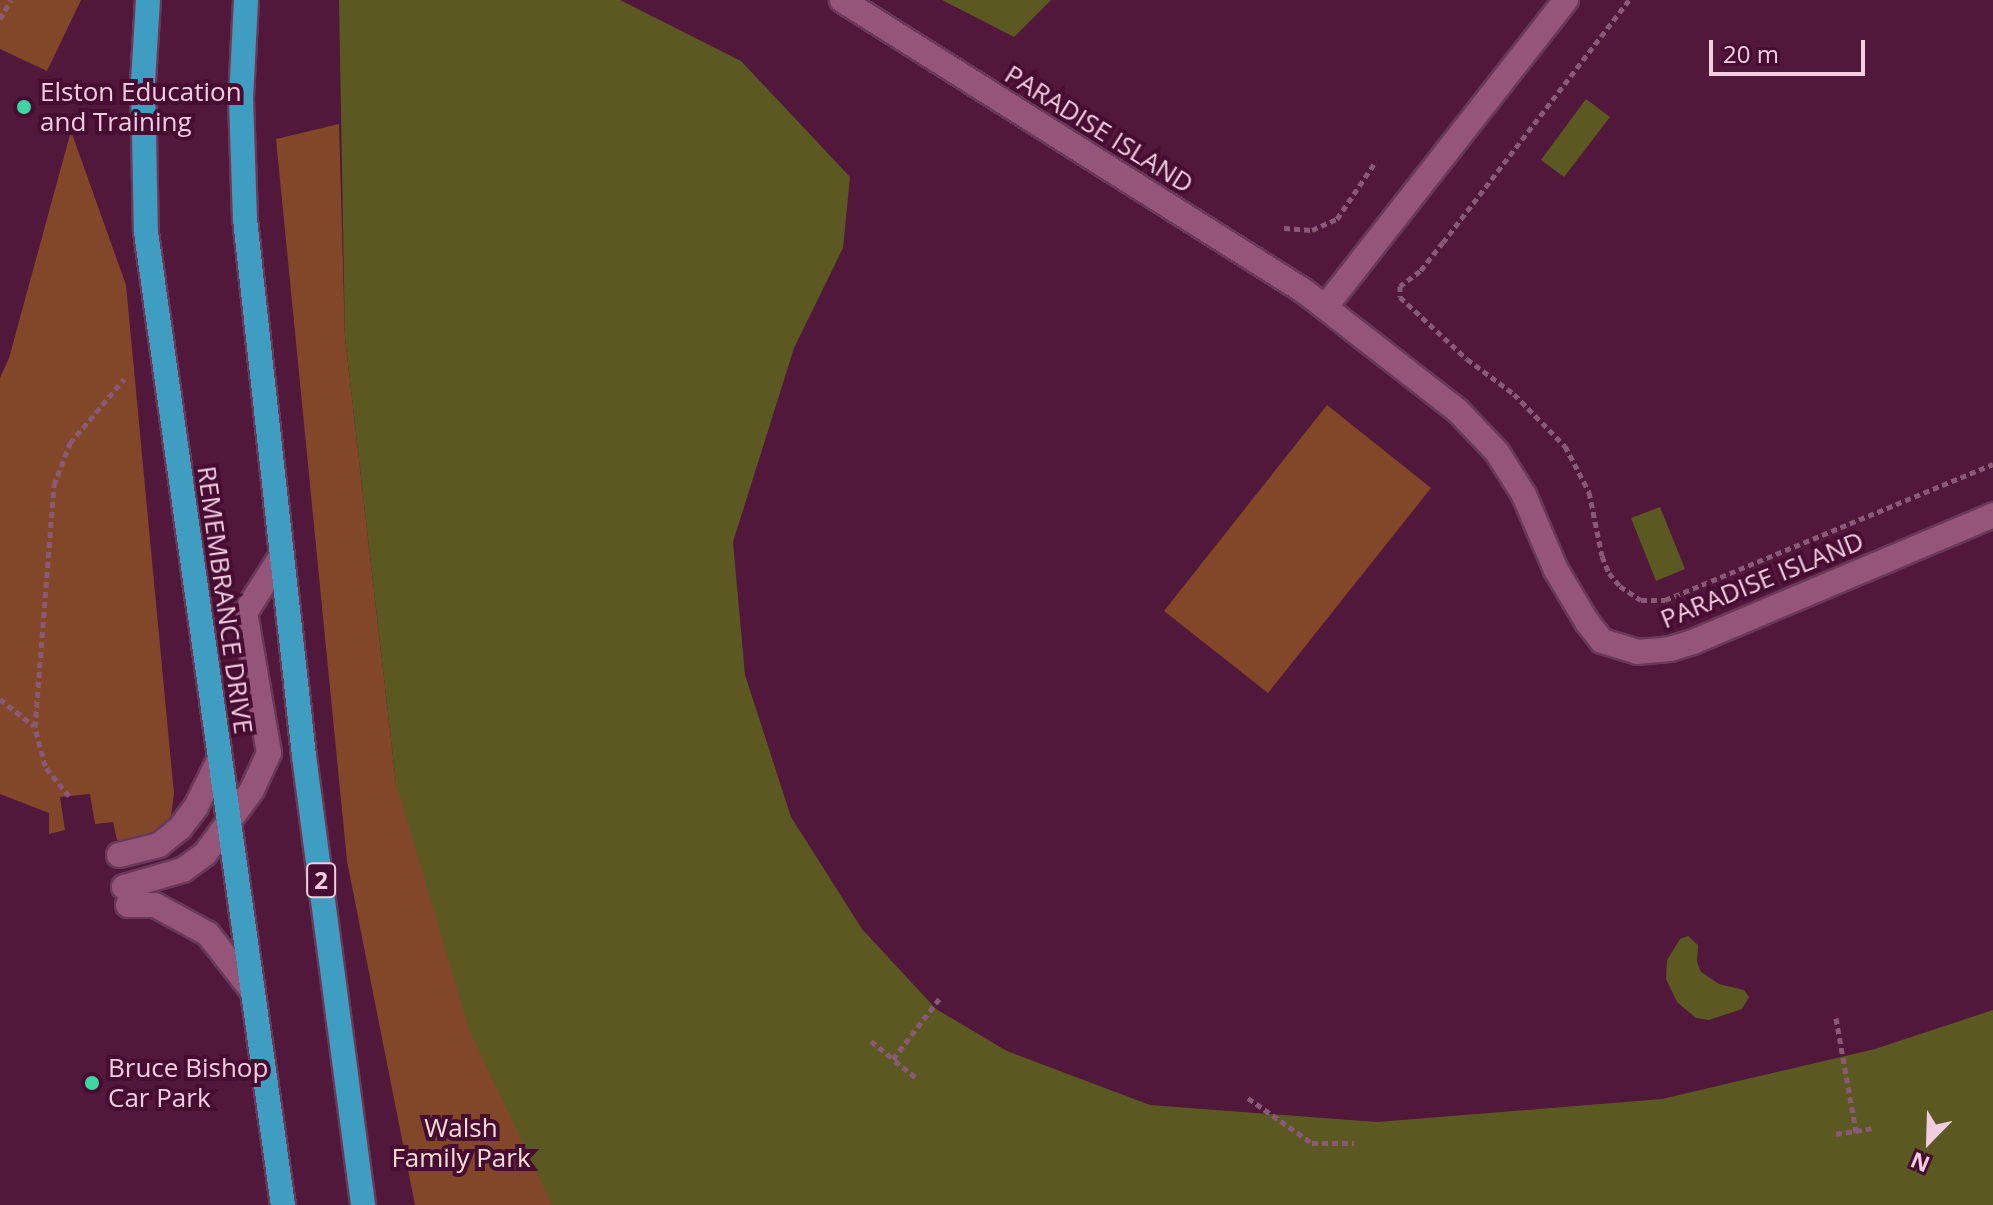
<!DOCTYPE html>
<html>
<head>
<meta charset="utf-8">
<style>
	body { margin:0 }
	#map { position:relative; width:1993px; height:1205px; overflow:hidden; background:#51183b; font-family:"Open Sans",sans-serif }
	div>[style] { position:absolute }
	[style*='--x'] { left:calc(var(--x)*1px); top:calc(var(--y)*1px); width:calc(var(--w)*1px); rotate:calc(var(--a)*1deg) }
	.green>* { inset:0; background:#824729 }
	.water>* { inset:0; background:#5b5921 }
	.path>* { height:5px; margin-top:-2.5px; transform-origin:0; background:repeating-linear-gradient(90deg,#8a5976 0 6px,transparent 0 10px) }
	.roads { filter:drop-shadow(2px 0 #693957) drop-shadow(-2px 0 #693957) drop-shadow(0 2px #693957) drop-shadow(0 -2px #693957) }
	.lane>* { height:24px; margin:-12px; padding:0 12px; transform-origin:12px; border-radius:12px; background:#945578 }
	.street>* { height:24px; margin:-12px; padding:0 12px; transform-origin:12px; border-radius:12px; background:#945578 }
	.highway>* { height:24px; margin:-12px; padding:0 12px; transform-origin:12px; border-radius:12px; background:#3e9dc0 }
	.dots>* { width:22px; height:22px; translate:-50% -50%; box-sizing:border-box; border:4px solid #460c31; border-radius:50% }
	span { translate:-50% -50%; white-space:nowrap; text-align:center; line-height:1.15; -webkit-text-stroke:8px #460c31; paint-order:stroke }
	.shield-label span { padding:2px 6px; background:#460c31; border:2px solid; border-radius:6px; -webkit-text-stroke-width:0 }
	.shield-label { font-size:24px; color:#f2cde0; font-weight:700 }
	.poi-label { font-size:26px; color:#f2cde0 }
	.left { translate:0 -50%; text-align:left }
	.street-label { font-size:26px; color:#f2cde0 }
	.park-label { font-size:26px; color:#f5dcd1 }
	.north { position:absolute; left:1889px; top:1101px; width:80px; height:80px; -webkit-text-stroke:6px #460c31; paint-order:stroke; rotate:203deg; font-size:22px; font-weight:700; line-height:32px; text-align:center; color:#f2cde0 }
	.north::after { content:''; display:block; margin:auto; width:28px; height:36px; background:#f2cde0; clip-path:polygon(50% 0,100% 100%,50% 72%,0 100%) }
	.scale { position:absolute; left:1709px; top:40px; width:156px; height:36px; box-sizing:border-box; border:4px solid #f2cde0; border-top:0; padding-left:10px; font-size:24px; line-height:28px; white-space:nowrap; color:#f2cde0; -webkit-text-stroke:6px #460c31; paint-order:stroke }
</style>
</head>
<body>
<div id="map">
	<div class="green">
		<div style="clip-path:polygon(0 0,81px 0,47px 71px,0 49px)"></div>
		<div style="clip-path:polygon(339px 124px,345px 337px,396px 783px,555px 1205px,415px 1205px,347px 861px,276px 139px)"></div>
		<div style="clip-path:polygon(71px 131px,126px 285px,174px 794px,171px 816px,158px 831px,139px 839px,117px 840px,113px 822px,95px 824px,90px 794px,60px 797px,65px 830px,49px 834px,49px 813px,0 794px,0 378px,9px 358px)"></div>
		<div style="clip-path:polygon(1327px 405px,1431px 488px,1268px 693px,1164px 611px)"></div>
	</div>
	<div class="water">
		<div style="clip-path:polygon(339px 0,620px 0,741px 61px,850px 177px,843px 248px,794px 348px,733px 542px,745px 675px,791px 817px,862px 929px,936px 1009px,1007px 1051px,1150px 1105px,1377px 1122px,1662px 1099px,1875px 1049px,1993px 1010px,1993px 1205px,552px 1205px,470px 1032px,396px 783px,345px 337px)"></div>
		<div style="clip-path:polygon(942px 0,1051px 0,1014px 37px)"></div>
		<div style="clip-path:polygon(1586px 99px,1610px 117px,1564px 177px,1541px 160px)"></div>
		<div style="clip-path:polygon(1660px 507px,1685px 569px,1656px 581px,1631px 518px)"></div>
		<div style="clip-path:polygon(1688px 936px,1698px 945px,1697px 962px,1701px 972px,1719px 984px,1744px 990px,1749px 997px,1742px 1009px,1709px 1020px,1696px 1018px,1677px 1002px,1666px 979px,1667px 960px,1680px 939px)"></div>
	</div>
	<div class="path">
		<div style="--x:1629;--y:0;--w:305;--a:127.5"></div>
		<div style="--x:1443;--y:242;--w:37;--a:128"></div>
		<div style="--x:1420;--y:271;--w:25;--a:143"></div>
		<div style="--x:1400;--y:286;--w:11;--a:90"></div>
		<div style="--x:1400;--y:297;--w:91;--a:42.8"></div>
		<div style="--x:1467;--y:359;--w:59;--a:36.7"></div>
		<div style="--x:1514;--y:394;--w:73;--a:45.6"></div>
		<div style="--x:1565;--y:446;--w:52;--a:62.4"></div>
		<div style="--x:1589;--y:492;--w:65;--a:78.5"></div>
		<div style="--x:1602;--y:556;--w:18;--a:68"></div>
		<div style="--x:1609;--y:573;--w:17;--a:50"></div>
		<div style="--x:1620;--y:586;--w:25;--a:34"></div>
		<div style="--x:1641;--y:600;--w:24;--a:0"></div>
		<div style="--x:1665;--y:600;--w:355;--a:-22.5"></div>
		<div style="--x:0;--y:19;--w:22;--a:-60"></div>
		<div style="--x:1284;--y:228;--w:28;--a:4"></div>
		<div style="--x:1312;--y:230;--w:27;--a:-24"></div>
		<div style="--x:1337;--y:219;--w:70;--a:-56.1"></div>
		<div style="--x:0;--y:699;--w:43;--a:38.5"></div>
		<div style="--x:69;--y:796;--w:38;--a:-129"></div>
		<div style="--x:45;--y:766;--w:40;--a:-104.4"></div>
		<div style="--x:35;--y:727;--w:243;--a:-85.5"></div>
		<div style="--x:54;--y:485;--w:45;--a:-69.1"></div>
		<div style="--x:70;--y:443;--w:84;--a:-49.8"></div>
		<div style="--x:1836;--y:1018;--w:116;--a:80"></div>
		<div style="--x:871;--y:1041;--w:28;--a:39"></div>
		<div style="--x:915;--y:1077;--w:28;--a:-141"></div>
		<div style="--x:893;--y:1059;--w:76;--a:-52.5"></div>
		<div style="--x:1248;--y:1098;--w:78;--a:35.1"></div>
		<div style="--x:1312;--y:1143;--w:42;--a:0"></div>
		<div style="--x:1836;--y:1134;--w:39;--a:-9"></div>
	</div>
	<div class="roads">
		<div class="lane">
			<div style="--x:119;--y:855;--w:41;--a:-14"></div>
			<div style="--x:159;--y:845;--w:27;--a:-39"></div>
			<div style="--x:180;--y:828;--w:26;--a:-53"></div>
			<div style="--x:196;--y:807;--w:52;--a:-63.9"></div>
			<div style="--x:124;--y:887;--w:61;--a:-16.1"></div>
			<div style="--x:183;--y:870;--w:27;--a:-36"></div>
			<div style="--x:205;--y:854;--w:79;--a:-53.7"></div>
			<div style="--x:252;--y:790;--w:41;--a:-65.3"></div>
			<div style="--x:269;--y:753;--w:142;--a:-99.7"></div>
			<div style="--x:245;--y:613;--w:69;--a:-57.5"></div>
			<div style="--x:128;--y:905;--w:27;--a:0"></div>
			<div style="--x:155;--y:905;--w:60;--a:28.7"></div>
			<div style="--x:208;--y:934;--w:70;--a:52"></div>
		</div>
		<div class="street">
			<div style="--x:842;--y:0;--w:546;--a:32.21"></div>
			<div style="--x:1304;--y:291;--w:194;--a:37.9"></div>
			<div style="--x:1457;--y:410;--w:58;--a:46.4"></div>
			<div style="--x:1497;--y:452;--w:51;--a:57.9"></div>
			<div style="--x:1524;--y:495;--w:82;--a:66.9"></div>
			<div style="--x:1556;--y:570;--w:61;--a:59.2"></div>
			<div style="--x:1587;--y:622;--w:24;--a:52"></div>
			<div style="--x:1602;--y:641;--w:37;--a:17"></div>
			<div style="--x:1637;--y:652;--w:33;--a:-5"></div>
			<div style="--x:1670;--y:649;--w:24;--a:-17"></div>
			<div style="--x:1693;--y:642;--w:326;--a:-22.9"></div>
			<div style="--x:1326;--y:306;--w:389;--a:-51.9"></div>
		</div>
		<div class="highway">
			<div style="--x:148;--y:0;--w:82;--a:93.5"></div>
			<div style="--x:143;--y:82;--w:150;--a:88.9"></div>
			<div style="--x:146;--y:232;--w:983;--a:81.99"></div>
			<div style="--x:246;--y:0;--w:99;--a:92.9"></div>
			<div style="--x:241;--y:99;--w:120;--a:88.1"></div>
			<div style="--x:245;--y:219;--w:540;--a:83.73"></div>
			<div style="--x:304;--y:756;--w:453;--a:82.5"></div>
		</div>
	</div>
	<div class="dots">
		<div style="left:24px;top:107px;background:#3ed4a3"></div>
		<div style="left:92px;top:1083px;background:#3ed4a3"></div>
	</div>
	<div class="shield-label">
		<span style="left:321px;top:880px">2</span>
	</div>
	<div class="poi-label">
		<span class="left" style="left:40px;top:107px">Elston Education<br>and Training</span>
		<span class="left" style="left:108px;top:1083px">Bruce Bishop<br>Car Park</span>
	</div>
	<div class="street-label">
		<span style="left:1099px;top:129px;rotate:32deg">PARADISE ISLAND</span>
		<span style="left:1762px;top:580px;rotate:-22deg">PARADISE ISLAND</span>
		<span style="left:225px;top:600px;rotate:82deg">REMEMBRANCE DRIVE</span>
	</div>
	<div class="park-label">
		<span style="left:461px;top:1143px">Walsh<br>Family Park</span>
	</div>
	<div class="north">N</div>
	<div class="scale">20 m</div>
</div>
</body>
</html>
